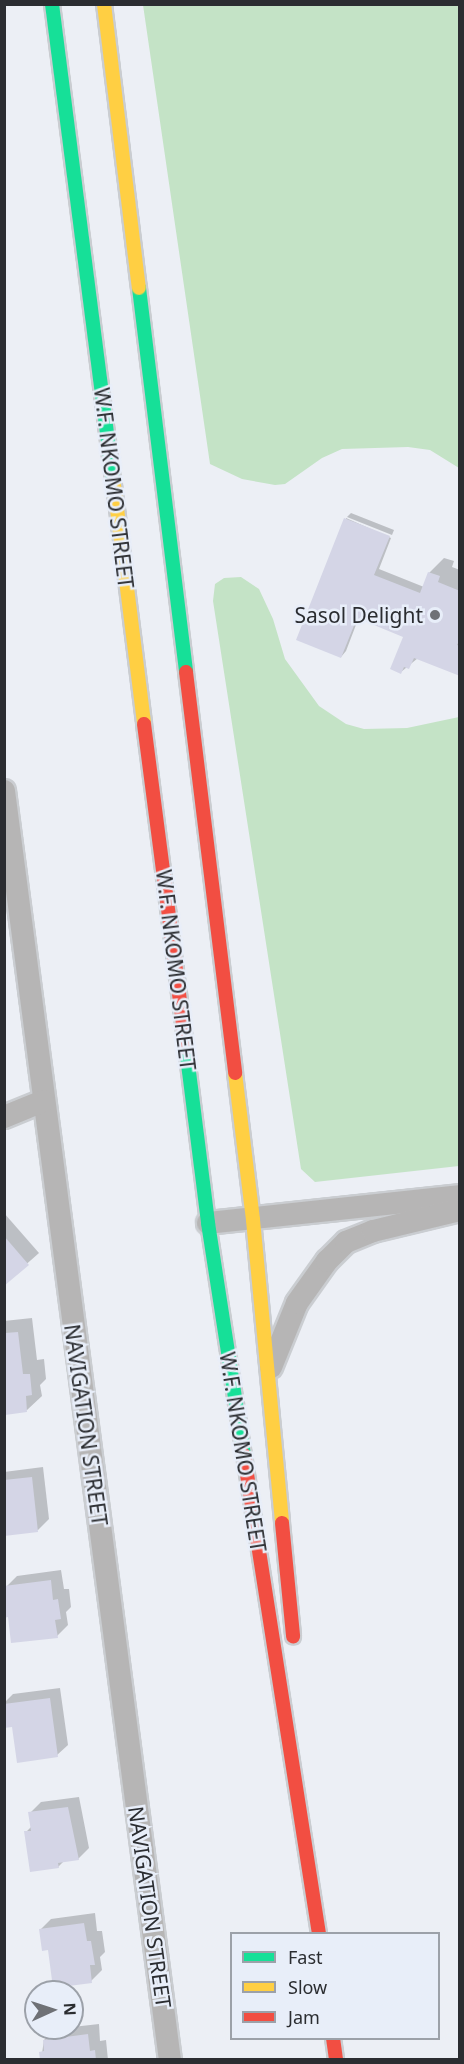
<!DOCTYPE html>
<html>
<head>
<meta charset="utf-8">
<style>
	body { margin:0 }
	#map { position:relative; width:464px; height:2064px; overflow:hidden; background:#eceff5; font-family:"Noto Sans",sans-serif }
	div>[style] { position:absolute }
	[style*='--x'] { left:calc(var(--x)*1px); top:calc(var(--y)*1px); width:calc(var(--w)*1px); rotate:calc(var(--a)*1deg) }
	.green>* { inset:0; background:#c4e3c6 }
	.shadow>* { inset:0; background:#0003 }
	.building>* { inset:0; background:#d4d5e6 }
	.roads { filter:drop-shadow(2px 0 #cacdd1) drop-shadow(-2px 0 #cacdd1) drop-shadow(0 2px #cacdd1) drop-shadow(0 -2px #cacdd1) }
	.street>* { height:22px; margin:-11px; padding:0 11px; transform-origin:11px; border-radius:11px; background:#b6b5b5 }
	.fast>* { height:14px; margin:-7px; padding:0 7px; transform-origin:7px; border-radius:7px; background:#16e098 }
	.slow>* { height:14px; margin:-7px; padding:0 7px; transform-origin:7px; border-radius:7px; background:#ffcf43 }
	.jam>* { height:14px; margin:-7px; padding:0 7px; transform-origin:7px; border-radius:7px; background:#f24e42 }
	.dots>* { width:16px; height:16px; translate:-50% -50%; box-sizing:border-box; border:3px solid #e8eef9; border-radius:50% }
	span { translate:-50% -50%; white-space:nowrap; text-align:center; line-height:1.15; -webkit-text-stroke:5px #e8eef9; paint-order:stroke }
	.street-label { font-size:21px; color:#2b2d31 }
	.poi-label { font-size:21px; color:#2b2d31 }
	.right { translate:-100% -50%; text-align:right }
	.frame { position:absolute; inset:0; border:6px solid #2b2d31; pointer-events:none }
	.legend { position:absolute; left:230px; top:1932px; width:210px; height:108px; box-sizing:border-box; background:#e8eef9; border:2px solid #9ca1a9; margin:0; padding:8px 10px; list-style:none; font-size:18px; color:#2b2d31 }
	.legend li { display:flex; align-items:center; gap:12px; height:30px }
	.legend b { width:30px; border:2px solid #9ca1a9 }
	.north { position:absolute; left:24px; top:1980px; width:60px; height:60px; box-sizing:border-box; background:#e8eef9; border:2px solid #9ca1a9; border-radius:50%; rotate:87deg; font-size:16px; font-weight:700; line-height:24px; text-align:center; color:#2b2d31 }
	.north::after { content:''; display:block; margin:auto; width:21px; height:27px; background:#6f7176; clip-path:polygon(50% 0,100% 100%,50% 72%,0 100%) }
</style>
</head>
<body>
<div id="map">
	<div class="green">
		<div style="clip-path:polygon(143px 5px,459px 5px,459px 468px,430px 450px,408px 447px,342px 449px,322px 458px,285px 484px,275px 485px,242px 479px,210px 464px)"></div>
		<div style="clip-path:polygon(241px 577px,259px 589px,273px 619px,285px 659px,319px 706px,346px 724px,364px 729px,407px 728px,459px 717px,459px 1166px,315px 1182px,301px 1169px,213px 601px,215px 584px,224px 578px)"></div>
	</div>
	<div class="shadow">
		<div style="clip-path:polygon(351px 513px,394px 530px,392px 535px,347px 517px)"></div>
		<div style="clip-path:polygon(346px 518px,391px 538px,379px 569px,424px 587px,429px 573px,444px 558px,454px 561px,452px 567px,460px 570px,460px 674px,418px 658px,401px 672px,405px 636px,359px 617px,346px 651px,341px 657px)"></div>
		<div style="clip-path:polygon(4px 1213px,39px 1253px,4px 1284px)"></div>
		<div style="clip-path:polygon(32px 1318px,37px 1360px,44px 1359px,46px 1379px,40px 1385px,42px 1396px,27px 1410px,4px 1413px,4px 1321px)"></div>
		<div style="clip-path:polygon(43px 1467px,49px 1519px,38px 1530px,4px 1534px,4px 1472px)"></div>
		<div style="clip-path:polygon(61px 1570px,64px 1589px,69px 1589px,71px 1607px,66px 1612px,68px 1625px,57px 1636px,6px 1587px,17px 1576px)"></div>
		<div style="clip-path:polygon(60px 1688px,68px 1745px,57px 1755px,13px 1725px,4px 1723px,4px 1703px,13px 1694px)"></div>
		<div style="clip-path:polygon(79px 1797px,89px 1848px,78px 1859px,64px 1861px,58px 1867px,26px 1832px,32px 1826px,30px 1813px,41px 1802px)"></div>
		<div style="clip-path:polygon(95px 1913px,97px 1931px,102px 1931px,105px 1952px,100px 1957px,102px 1970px,91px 1981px,40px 1930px,51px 1919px)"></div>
		<div style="clip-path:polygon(99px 2024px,100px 2041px,106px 2040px,108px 2060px,41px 2060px,44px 2040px,55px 2029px)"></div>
	</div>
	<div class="building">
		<div style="clip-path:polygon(344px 518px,390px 536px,374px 575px,420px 593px,428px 572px,440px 576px,438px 582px,460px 591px,460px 639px,457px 645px,460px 646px,460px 676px,414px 658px,409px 669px,404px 667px,401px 674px,390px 669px,403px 637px,357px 618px,341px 658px,296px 640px)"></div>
		<div style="clip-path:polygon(4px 1236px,29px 1265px,4px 1286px)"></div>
		<div style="clip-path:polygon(18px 1332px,23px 1374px,30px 1374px,32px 1395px,26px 1396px,27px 1412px,5px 1415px,5px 1333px)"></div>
		<div style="clip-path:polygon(32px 1477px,38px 1532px,4px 1536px,4px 1480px)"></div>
		<div style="clip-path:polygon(51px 1580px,53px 1600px,58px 1599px,61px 1619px,55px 1620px,58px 1638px,11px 1643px,8px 1617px,4px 1618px,4px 1586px)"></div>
		<div style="clip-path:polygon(50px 1698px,58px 1757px,17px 1763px,12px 1727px,4px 1728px,4px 1704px)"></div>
		<div style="clip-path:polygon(68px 1807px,79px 1860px,58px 1863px,59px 1868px,30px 1872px,24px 1831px,31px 1831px,28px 1812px)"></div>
		<div style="clip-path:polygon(84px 1923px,87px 1941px,91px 1941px,95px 1965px,90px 1965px,92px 1983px,53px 1988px,48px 1950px,42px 1951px,39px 1929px)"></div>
		<div style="clip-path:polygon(88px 2034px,90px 2051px,95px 2050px,96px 2060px,40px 2060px,39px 2052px,44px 2051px,43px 2040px)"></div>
	</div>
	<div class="roads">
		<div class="street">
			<div style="--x:4;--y:791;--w:1280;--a:82.55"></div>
			<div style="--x:4;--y:1117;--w:42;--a:-22.3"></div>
			<div style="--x:208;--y:1223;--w:253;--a:-6.1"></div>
			<div style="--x:271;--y:1367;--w:69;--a:-67.9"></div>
			<div style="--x:297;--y:1303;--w:52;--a:-54.5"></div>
			<div style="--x:327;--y:1261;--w:27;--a:-45"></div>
			<div style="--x:346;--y:1242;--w:29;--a:-22"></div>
			<div style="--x:373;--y:1231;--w:89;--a:-13.6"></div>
		</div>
		<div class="fast">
			<div style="--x:52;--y:4;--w:485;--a:82.7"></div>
			<div style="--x:139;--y:288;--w:387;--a:83"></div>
			<div style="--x:186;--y:1048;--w:176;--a:82.8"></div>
			<div style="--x:208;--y:1223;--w:235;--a:81.2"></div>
		</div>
		<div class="slow">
			<div style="--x:104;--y:4;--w:286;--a:83"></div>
			<div style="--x:114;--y:485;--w:241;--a:82.8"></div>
			<div style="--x:235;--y:1073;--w:148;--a:83"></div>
			<div style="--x:253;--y:1220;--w:304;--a:84.5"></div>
		</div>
		<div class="jam">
			<div style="--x:186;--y:672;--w:404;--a:83"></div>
			<div style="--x:144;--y:724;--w:327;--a:82.6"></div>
			<div style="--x:244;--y:1455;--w:485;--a:81.1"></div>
			<div style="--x:282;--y:1523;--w:114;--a:84.4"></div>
			<div style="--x:333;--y:2038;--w:22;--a:82"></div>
		</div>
	</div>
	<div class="dots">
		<div style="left:435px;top:615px;background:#6f7176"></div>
	</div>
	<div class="street-label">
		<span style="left:114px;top:488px;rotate:83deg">W.F. NKOMO STREET</span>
		<span style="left:176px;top:970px;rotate:83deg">W.F. NKOMO STREET</span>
		<span style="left:86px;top:1425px;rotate:82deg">NAVIGATION STREET</span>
		<span style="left:243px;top:1452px;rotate:81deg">W.F. NKOMO STREET</span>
		<span style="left:150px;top:1907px;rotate:82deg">NAVIGATION STREET</span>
	</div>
	<div class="poi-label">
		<span class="right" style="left:423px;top:615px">Sasol Delight</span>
	</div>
	<div class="frame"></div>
	<ul class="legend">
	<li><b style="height:8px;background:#16e098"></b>Fast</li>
	<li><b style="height:8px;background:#ffcf43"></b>Slow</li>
	<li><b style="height:8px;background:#f24e42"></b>Jam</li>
	</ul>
	<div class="north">N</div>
</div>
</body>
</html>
